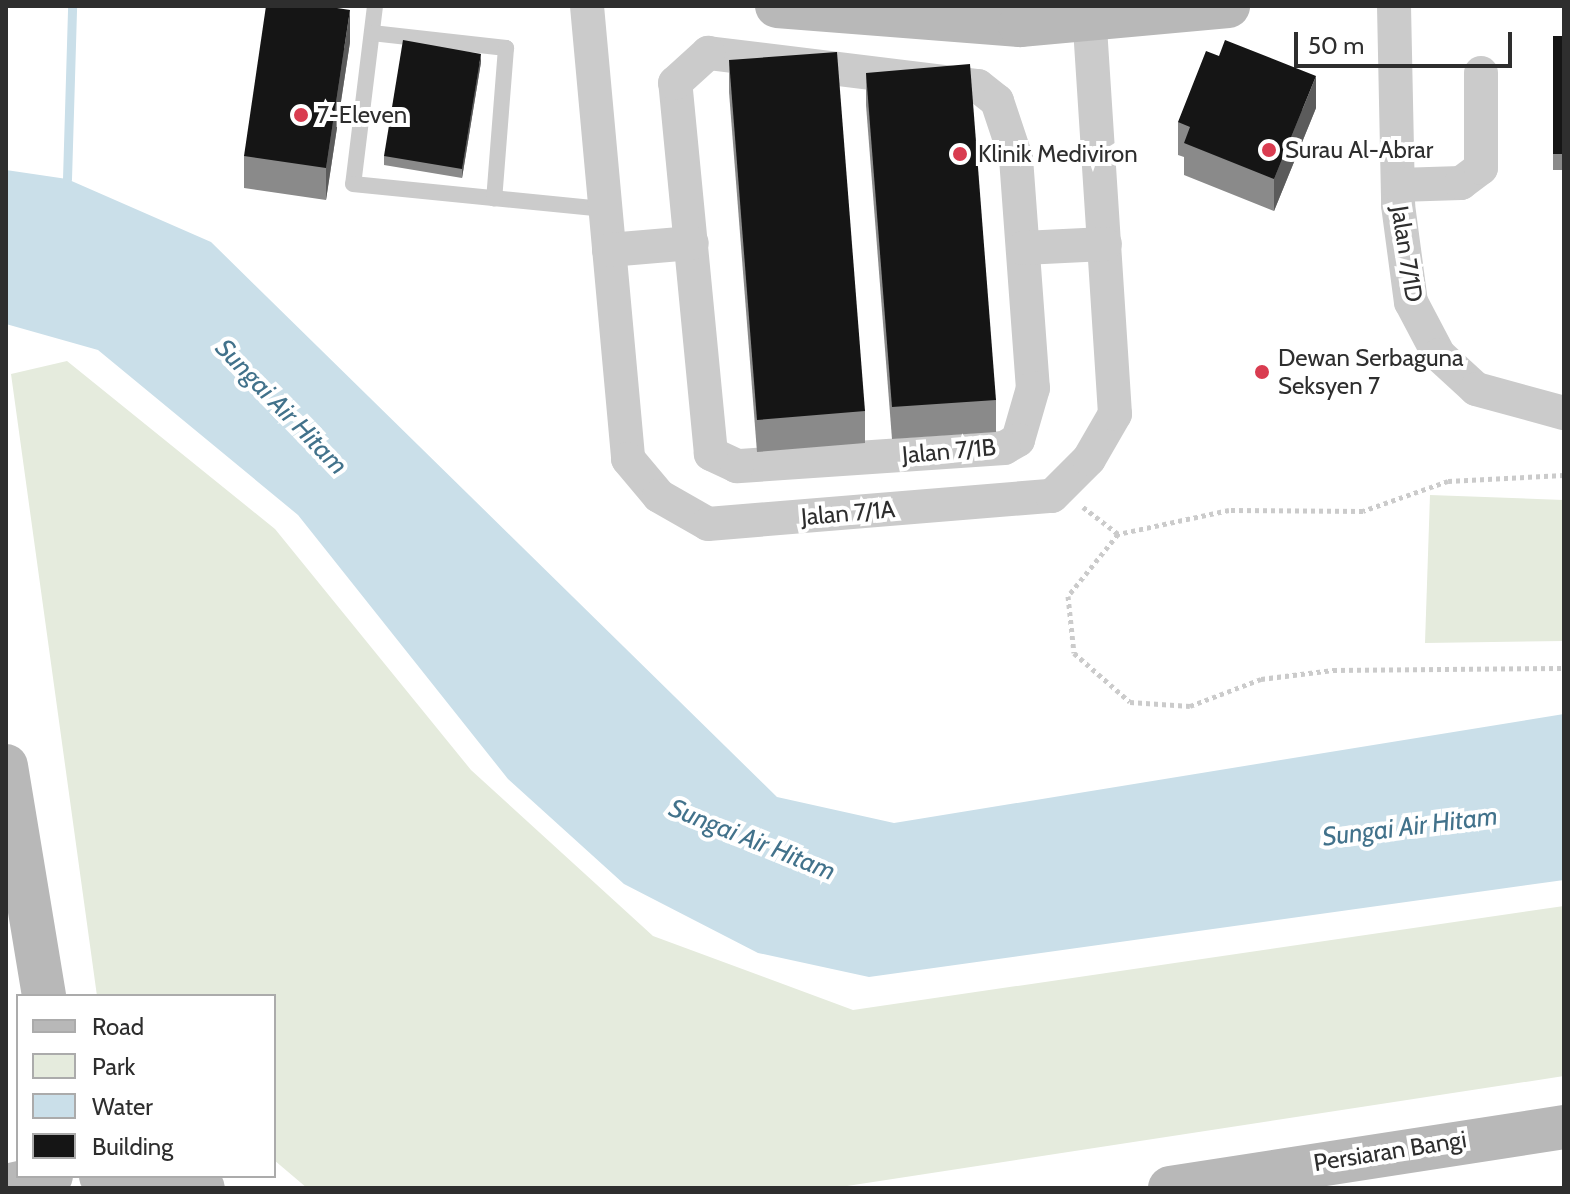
<!DOCTYPE html>
<html>
<head>
<meta charset="utf-8">
<style>
	body { margin:0 }
	#map { position:relative; width:1570px; height:1194px; overflow:hidden; background:#fff; font-family:Cabin,sans-serif }
	div>[style] { position:absolute }
	[style*='--x'] { left:calc(var(--x)*1px); top:calc(var(--y)*1px); width:calc(var(--w)*1px); rotate:calc(var(--a)*1deg) }
	.green>* { inset:0; background:#e5ebdd }
	.water>* { inset:0; background:#cadfe9 }
	.stream>* { height:9px; margin:-4.5px; padding:0 4.5px; transform-origin:4.5px; border-radius:4.5px; background:#cadfe9 }
	.path>* { height:5px; margin-top:-2.5px; transform-origin:0; background:repeating-linear-gradient(90deg,#cbcbcb 0 4px,transparent 0 8px) }
	.lane>* { height:16px; margin:-8px; padding:0 8px; transform-origin:8px; border-radius:8px; background:#cbcbcb }
	.street>* { height:34px; margin:-17px; padding:0 17px; transform-origin:17px; border-radius:17px; background:#cbcbcb }
	.secondary>* { height:44px; margin:-22px; padding:0 22px; transform-origin:22px; border-radius:22px; background:#b8b8b8 }
	.wall>* { inset:0; background:#8a8a8a }
	.shaded-wall>* { inset:0; background:#5b5b5b }
	.building>* { inset:0; background:#151515 }
	.dots>* { width:22px; height:22px; translate:-50% -50%; box-sizing:border-box; border:4px solid #fff; border-radius:50% }
	span { translate:-50% -50%; white-space:nowrap; text-align:center; line-height:1.15; -webkit-text-stroke:8px #fff; paint-order:stroke }
	.poi-label { font-size:24px; color:#2e2e2e }
	.left { translate:0 -50%; text-align:left }
	.street-label { font-size:24px; color:#2e2e2e }
	.water-label { font-size:26px; color:#42728b; font-style:italic }
	.frame { position:absolute; inset:0; border:8px solid #2e2e2e; pointer-events:none }
	.legend { position:absolute; left:16px; top:994px; width:260px; height:184px; box-sizing:border-box; background:#fff; border:2px solid #ababab; margin:0; padding:10px 14px; list-style:none; font-size:24px; color:#2e2e2e }
	.legend li { display:flex; align-items:center; gap:16px; height:40px }
	.legend b { width:40px; border:2px solid #ababab }
	.scale { position:absolute; left:1294px; top:32px; width:218px; height:36px; box-sizing:border-box; border:4px solid #2e2e2e; border-top:0; padding-left:10px; font-size:24px; line-height:28px; white-space:nowrap; color:#2e2e2e; -webkit-text-stroke:6px #fff; paint-order:stroke }
</style>
</head>
<body>
<div id="map">
	<div class="green">
		<div style="clip-path:polygon(67px 361px,275px 529px,471px 770px,653px 936px,853px 1010px,1564px 906px,1564px 1076px,834px 1188px,307px 1188px,274px 1160px,274px 996px,97px 996px,11px 374px)"></div>
		<div style="clip-path:polygon(1430px 495px,1564px 500px,1564px 641px,1425px 643px)"></div>
	</div>
	<div class="water">
		<div style="clip-path:polygon(6px 170px,67px 179px,211px 242px,777px 797px,894px 823px,1564px 714px,1564px 880px,869px 977px,758px 953px,624px 884px,508px 779px,298px 515px,98px 350px,6px 324px)"></div>
	</div>
	<div class="stream">
		<div style="--x:67;--y:179;--w:173;--a:-88.3"></div>
	</div>
	<div class="path">
		<div style="--x:1564;--y:475;--w:116;--a:177"></div>
		<div style="--x:1448;--y:481;--w:90;--a:160.6"></div>
		<div style="--x:1363;--y:511;--w:134;--a:-179.6"></div>
		<div style="--x:1229;--y:510;--w:114;--a:167.8"></div>
		<div style="--x:1118;--y:534;--w:80;--a:128.9"></div>
		<div style="--x:1068;--y:596;--w:57;--a:84"></div>
		<div style="--x:1074;--y:653;--w:74;--a:41.2"></div>
		<div style="--x:1130;--y:702;--w:60;--a:3.8"></div>
		<div style="--x:1190;--y:706;--w:76;--a:-20.8"></div>
		<div style="--x:1261;--y:679;--w:73;--a:-7.1"></div>
		<div style="--x:1333;--y:670;--w:231;--a:-0.5"></div>
		<div style="--x:1083;--y:507;--w:44;--a:37.6"></div>
	</div>
	<div class="lane">
		<div style="--x:375;--y:6;--w:179;--a:97"></div>
		<div style="--x:353;--y:184;--w:253;--a:5.7"></div>
		<div style="--x:372;--y:33;--w:135;--a:6.4"></div>
		<div style="--x:506;--y:48;--w:151;--a:94.5"></div>
	</div>
	<div class="street">
		<div style="--x:587;--y:6;--w:455;--a:84.8"></div>
		<div style="--x:628;--y:459;--w:48;--a:50"></div>
		<div style="--x:659;--y:496;--w:56;--a:29.7"></div>
		<div style="--x:708;--y:524;--w:345;--a:-4.7"></div>
		<div style="--x:1052;--y:496;--w:52;--a:-45"></div>
		<div style="--x:1089;--y:459;--w:52;--a:-60"></div>
		<div style="--x:1115;--y:414;--w:391;--a:-93.7"></div>
		<div style="--x:1394;--y:6;--w:199;--a:88.8"></div>
		<div style="--x:1398;--y:205;--w:98;--a:82.4"></div>
		<div style="--x:1411;--y:302;--w:60;--a:62.2"></div>
		<div style="--x:1439;--y:355;--w:50;--a:42.6"></div>
		<div style="--x:1476;--y:389;--w:91;--a:15.3"></div>
		<div style="--x:708;--y:53;--w:272;--a:7"></div>
		<div style="--x:978;--y:86;--w:24;--a:38"></div>
		<div style="--x:997;--y:101;--w:60;--a:71.6"></div>
		<div style="--x:1016;--y:158;--w:231;--a:85.8"></div>
		<div style="--x:1033;--y:388;--w:54;--a:106.1"></div>
		<div style="--x:1018;--y:440;--w:16;--a:150"></div>
		<div style="--x:1004;--y:448;--w:268;--a:176.1"></div>
		<div style="--x:737;--y:466;--w:29;--a:-155"></div>
		<div style="--x:711;--y:454;--w:373;--a:-95.5"></div>
		<div style="--x:675;--y:83;--w:45;--a:-42.3"></div>
		<div style="--x:1398;--y:185;--w:63;--a:-1.8"></div>
		<div style="--x:1461;--y:183;--w:25;--a:-37"></div>
		<div style="--x:1481;--y:168;--w:95;--a:-90"></div>
		<div style="--x:1023;--y:248;--w:82;--a:-2.8"></div>
		<div style="--x:609;--y:250;--w:83;--a:-4.8"></div>
	</div>
	<div class="secondary">
		<div style="--x:777;--y:6;--w:244;--a:4.5"></div>
		<div style="--x:1020;--y:25;--w:209;--a:-5.2"></div>
		<div style="--x:6;--y:766;--w:233;--a:80.6"></div>
		<div style="--x:101;--y:1176;--w:53;--a:13"></div>
		<div style="--x:188;--y:1176;--w:19;--a:39"></div>
		<div style="--x:6;--y:1186;--w:46;--a:-12.5"></div>
		<div style="--x:1170;--y:1188;--w:399;--a:-8.8"></div>
	</div>
	<div class="wall">
		<div style="clip-path:polygon(1553px 36px,1564px 36px,1564px 170px,1553px 170px)"></div>
		<div style="clip-path:polygon(350px 42px,326px 200px,244px 188px,244px 156px)"></div>
		<div style="clip-path:polygon(729px 60px,865px 411px,865px 443px,757px 452px,729px 92px)"></div>
		<div style="clip-path:polygon(481px 62px,462px 178px,384px 165px,384px 156px)"></div>
		<div style="clip-path:polygon(866px 73px,996px 400px,996px 432px,892px 439px,866px 105px)"></div>
		<div style="clip-path:polygon(1316px 108px,1274px 211px,1184px 175px,1184px 157px,1178px 155px,1178px 122px)"></div>
	</div>
	<div class="shaded-wall">
		<div style="clip-path:polygon(350px 10px,350px 42px,326px 200px,326px 168px)"></div>
		<div style="clip-path:polygon(481px 54px,481px 62px,462px 178px,462px 169px)"></div>
		<div style="clip-path:polygon(1316px 76px,1316px 108px,1274px 211px,1274px 179px)"></div>
	</div>
	<div class="building">
		<div style="clip-path:polygon(266px 6px,324px 6px,350px 10px,326px 168px,244px 156px)"></div>
		<div style="clip-path:polygon(1553px 36px,1564px 36px,1564px 154px,1553px 154px)"></div>
		<div style="clip-path:polygon(403px 40px,481px 54px,462px 169px,384px 156px)"></div>
		<div style="clip-path:polygon(1225px 40px,1316px 76px,1274px 179px,1184px 143px,1190px 127px,1178px 122px,1206px 51px,1219px 56px)"></div>
		<div style="clip-path:polygon(837px 52px,865px 411px,757px 420px,729px 60px)"></div>
		<div style="clip-path:polygon(970px 64px,996px 400px,892px 407px,866px 73px)"></div>
	</div>
	<div class="dots">
		<div style="left:301px;top:115px;background:#d93c50"></div>
		<div style="left:1269px;top:150px;background:#d93c50"></div>
		<div style="left:960px;top:154px;background:#d93c50"></div>
		<div style="left:1262px;top:372px;background:#d93c50"></div>
	</div>
	<div class="poi-label">
		<span class="left" style="left:317px;top:115px">7-Eleven</span>
		<span class="left" style="left:1285px;top:150px">Surau Al-Abrar</span>
		<span class="left" style="left:978px;top:154px">Klinik Mediviron</span>
		<span class="left" style="left:1278px;top:372px">Dewan Serbaguna<br>Seksyen 7</span>
	</div>
	<div class="street-label">
		<span style="left:1407px;top:254px;rotate:81deg">Jalan 7/1D</span>
		<span style="left:949px;top:451px;rotate:-5deg">Jalan 7/1B</span>
		<span style="left:848px;top:513px;rotate:-5deg">Jalan 7/1A</span>
		<span style="left:1390px;top:1151px;rotate:-9deg">Persiaran Bangi</span>
	</div>
	<div class="water-label">
		<span style="left:281px;top:407px;rotate:46deg">Sungai Air Hitam</span>
		<span style="left:1410px;top:827px;rotate:-7deg">Sungai Air Hitam</span>
		<span style="left:752px;top:840px;rotate:22deg">Sungai Air Hitam</span>
	</div>
	<div class="frame"></div>
	<ul class="legend">
	<li><b style="height:10px;background:#b8b8b8"></b>Road</li>
	<li><b style="height:22px;background:#e5ebdd"></b>Park</li>
	<li><b style="height:22px;background:#cadfe9"></b>Water</li>
	<li><b style="height:22px;background:#151515"></b>Building</li>
	</ul>
	<div class="scale">50 m</div>
</div>
</body>
</html>
